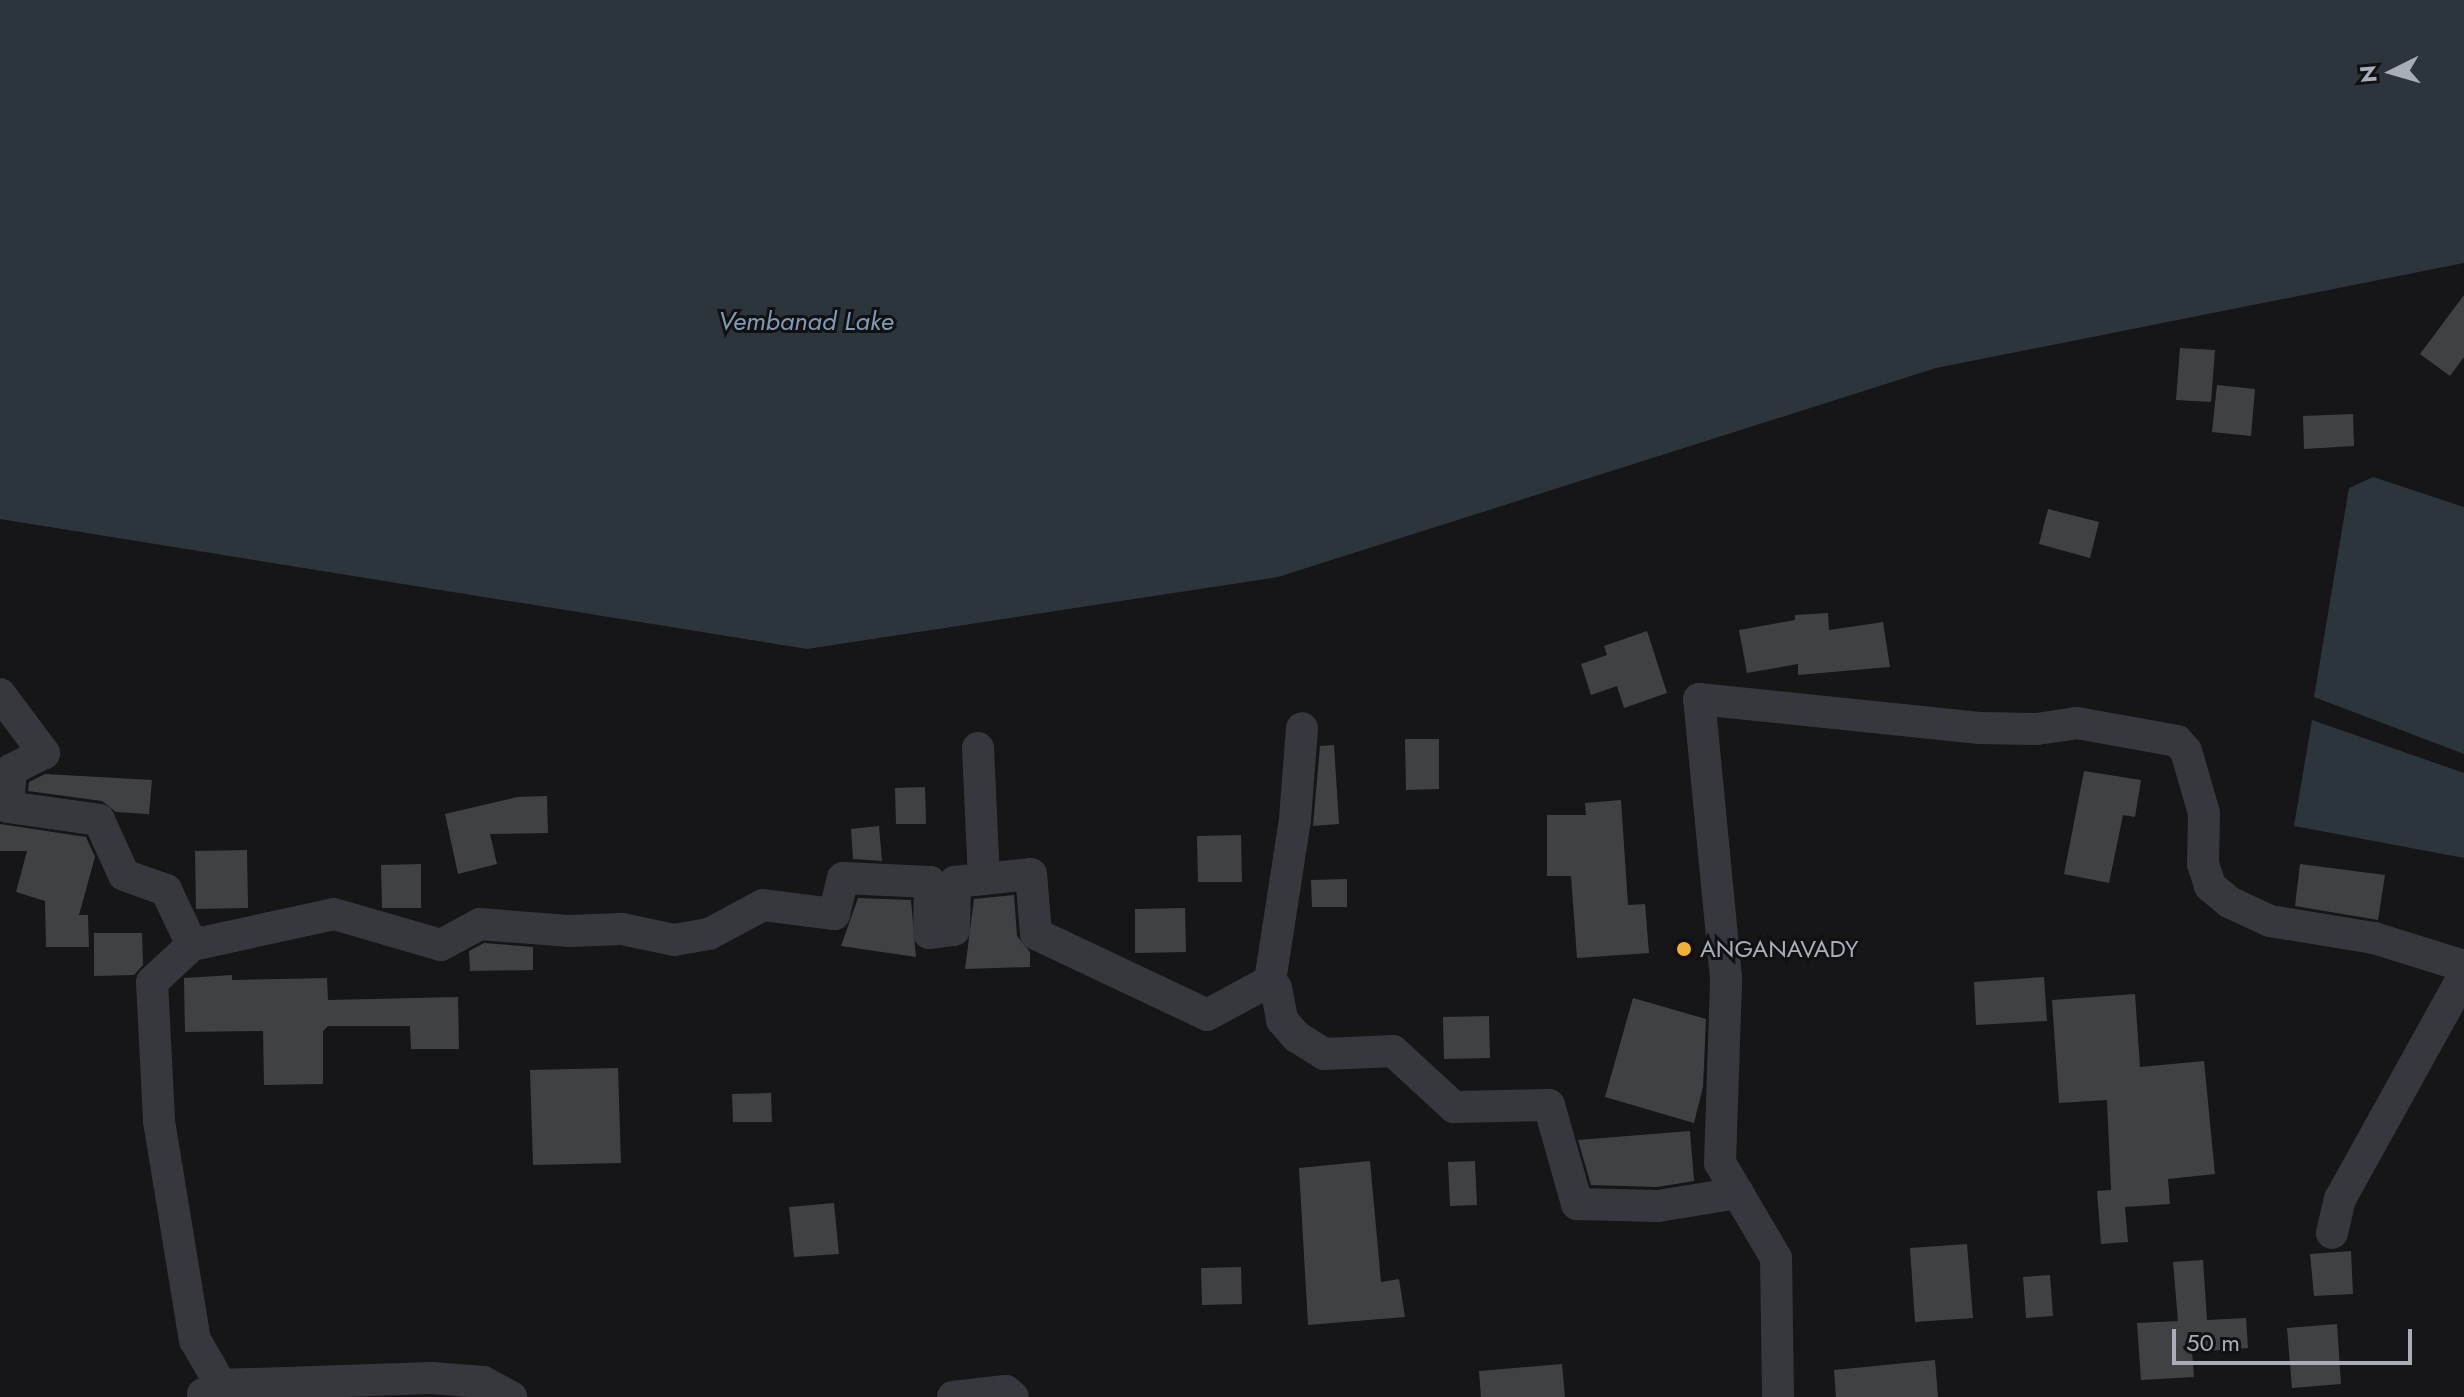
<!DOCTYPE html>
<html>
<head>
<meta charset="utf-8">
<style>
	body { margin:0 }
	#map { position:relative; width:2464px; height:1397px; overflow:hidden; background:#161618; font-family:Jost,sans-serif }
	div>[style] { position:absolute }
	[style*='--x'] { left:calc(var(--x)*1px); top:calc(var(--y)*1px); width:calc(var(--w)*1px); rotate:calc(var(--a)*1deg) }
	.water>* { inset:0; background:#2c353c }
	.building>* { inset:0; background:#404145 }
	.minor>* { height:32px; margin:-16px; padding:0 16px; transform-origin:16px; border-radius:16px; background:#37383d }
	.dots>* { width:22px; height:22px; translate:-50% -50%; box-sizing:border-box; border:4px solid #111113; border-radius:50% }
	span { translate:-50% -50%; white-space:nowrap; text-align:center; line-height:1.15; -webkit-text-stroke:6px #111113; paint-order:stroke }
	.poi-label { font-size:24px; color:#a8adb8 }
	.left { translate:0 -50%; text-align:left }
	.water-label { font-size:26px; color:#7f9bb3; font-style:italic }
	.north { position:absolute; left:2352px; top:32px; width:80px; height:80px; -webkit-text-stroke:6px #111113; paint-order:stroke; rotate:265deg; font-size:22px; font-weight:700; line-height:32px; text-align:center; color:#a8adb8 }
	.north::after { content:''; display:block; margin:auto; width:28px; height:36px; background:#a8adb8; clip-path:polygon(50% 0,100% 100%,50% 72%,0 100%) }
	.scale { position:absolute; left:2172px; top:1329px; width:240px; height:36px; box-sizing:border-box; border:4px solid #a8adb8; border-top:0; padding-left:10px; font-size:24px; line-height:28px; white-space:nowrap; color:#a8adb8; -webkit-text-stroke:6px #111113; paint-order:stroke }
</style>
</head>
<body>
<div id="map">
	<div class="water">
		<div style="clip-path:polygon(0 0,2464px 0,2464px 263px,1936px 368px,1278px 577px,807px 649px,0 519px)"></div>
		<div style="clip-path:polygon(2373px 477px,2464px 507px,2464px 754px,2314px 697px,2349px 488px)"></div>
		<div style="clip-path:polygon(2312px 720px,2464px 773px,2464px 858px,2294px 826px)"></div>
	</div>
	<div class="building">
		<div style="clip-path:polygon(2464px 295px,2464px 357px,2450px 376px,2420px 354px)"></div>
		<div style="clip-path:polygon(2180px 348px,2215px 350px,2211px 402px,2176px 400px)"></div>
		<div style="clip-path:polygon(2217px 385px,2255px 389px,2251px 436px,2212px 432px)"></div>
		<div style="clip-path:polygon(2353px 414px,2354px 446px,2304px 449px,2303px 416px)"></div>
		<div style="clip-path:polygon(2048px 509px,2099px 522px,2090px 558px,2039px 544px)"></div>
		<div style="clip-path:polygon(1828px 613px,1829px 630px,1883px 622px,1890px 667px,1798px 675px,1798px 664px,1747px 673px,1739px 630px,1795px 620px,1795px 615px)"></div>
		<div style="clip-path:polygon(1647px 631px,1667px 693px,1624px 708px,1617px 686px,1591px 695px,1581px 664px,1607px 655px,1604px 646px)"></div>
		<div style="clip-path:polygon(1405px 739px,1439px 739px,1439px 789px,1406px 790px)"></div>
		<div style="clip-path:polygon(1334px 745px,1339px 824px,1313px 826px,1320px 746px)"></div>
		<div style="clip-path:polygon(2084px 771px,2141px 780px,2135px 817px,2123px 815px,2109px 883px,2064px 874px)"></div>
		<div style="clip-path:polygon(45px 774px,152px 780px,149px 814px,116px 812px,102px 801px,28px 791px,29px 782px)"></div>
		<div style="clip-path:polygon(925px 787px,926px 824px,896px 824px,895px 788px)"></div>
		<div style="clip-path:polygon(547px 796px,548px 833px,490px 834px,497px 864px,458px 874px,445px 814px,517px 797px)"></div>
		<div style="clip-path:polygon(1621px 800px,1628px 905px,1645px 904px,1649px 953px,1577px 958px,1571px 876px,1547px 876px,1547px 815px,1586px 815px,1585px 803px)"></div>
		<div style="clip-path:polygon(0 824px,86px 837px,95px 857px,79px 915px,88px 915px,89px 947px,46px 947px,45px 901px,16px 892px,27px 851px,0 851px)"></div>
		<div style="clip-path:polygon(879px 826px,882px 861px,853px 859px,851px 829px)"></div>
		<div style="clip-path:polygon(1241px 835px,1242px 882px,1198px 882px,1197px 836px)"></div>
		<div style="clip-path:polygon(247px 850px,248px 908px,196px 909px,195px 851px)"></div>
		<div style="clip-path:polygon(421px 864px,421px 908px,382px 908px,381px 865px)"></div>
		<div style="clip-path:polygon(2300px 864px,2385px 875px,2378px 920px,2295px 906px)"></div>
		<div style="clip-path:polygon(1347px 879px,1347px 907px,1312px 907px,1311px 880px)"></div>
		<div style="clip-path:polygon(1014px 895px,1017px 936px,1030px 952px,1030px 967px,965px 969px,974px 899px)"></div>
		<div style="clip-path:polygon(858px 898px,911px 900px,916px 957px,841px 946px)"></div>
		<div style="clip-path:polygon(1185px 908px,1186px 952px,1135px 953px,1135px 909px)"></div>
		<div style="clip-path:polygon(94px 933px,142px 933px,143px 965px,134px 975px,94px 976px)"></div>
		<div style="clip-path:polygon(484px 943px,533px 947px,533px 970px,470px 971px,469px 951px)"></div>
		<div style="clip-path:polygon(232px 975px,232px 980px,327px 978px,328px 1000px,458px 997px,459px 1049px,411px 1049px,410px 1026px,328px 1026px,323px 1031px,323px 1084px,264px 1085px,263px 1031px,185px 1032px,184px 978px)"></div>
		<div style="clip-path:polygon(2044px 977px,2047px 1021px,1976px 1025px,1974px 982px)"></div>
		<div style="clip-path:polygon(2135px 994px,2140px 1067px,2204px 1061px,2215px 1174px,2168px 1179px,2170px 1204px,2125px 1207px,2128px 1242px,2101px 1244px,2097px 1191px,2111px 1190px,2107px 1100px,2059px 1103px,2052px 1000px)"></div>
		<div style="clip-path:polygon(1633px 998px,1706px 1019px,1703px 1087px,1694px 1123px,1605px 1097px)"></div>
		<div style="clip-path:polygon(1489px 1016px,1490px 1058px,1444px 1059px,1443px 1017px)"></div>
		<div style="clip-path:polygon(618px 1068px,621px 1163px,533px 1165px,530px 1070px)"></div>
		<div style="clip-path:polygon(771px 1093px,772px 1122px,733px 1122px,732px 1094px)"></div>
		<div style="clip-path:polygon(1690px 1131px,1694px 1181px,1657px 1187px,1591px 1185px,1578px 1140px)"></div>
		<div style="clip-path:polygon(1370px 1161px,1381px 1282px,1399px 1279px,1405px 1317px,1308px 1325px,1299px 1168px)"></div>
		<div style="clip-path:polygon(1475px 1161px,1477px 1205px,1450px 1206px,1448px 1162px)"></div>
		<div style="clip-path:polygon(834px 1203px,839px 1254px,794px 1257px,789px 1207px)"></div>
		<div style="clip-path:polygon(1967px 1244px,1973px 1318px,1915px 1322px,1910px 1248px)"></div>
		<div style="clip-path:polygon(2351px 1251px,2353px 1294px,2314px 1296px,2310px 1254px)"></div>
		<div style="clip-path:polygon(2203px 1260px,2207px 1320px,2246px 1318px,2248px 1348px,2192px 1352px,2194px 1377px,2141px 1380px,2137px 1323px,2178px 1321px,2173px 1262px)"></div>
		<div style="clip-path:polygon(1241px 1267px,1242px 1304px,1202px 1305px,1201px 1268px)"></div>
		<div style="clip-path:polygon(2050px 1275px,2053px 1316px,2026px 1318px,2023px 1277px)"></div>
		<div style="clip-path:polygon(2337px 1324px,2341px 1384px,2292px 1388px,2287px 1328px)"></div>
		<div style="clip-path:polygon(1935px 1360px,1938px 1397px,1836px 1397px,1834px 1370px)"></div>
		<div style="clip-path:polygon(1562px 1364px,1565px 1397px,1481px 1397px,1479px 1371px)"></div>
	</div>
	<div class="minor">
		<div style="--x:0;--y:694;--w:74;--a:53.3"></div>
		<div style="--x:44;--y:753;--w:37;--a:153"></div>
		<div style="--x:11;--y:770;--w:37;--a:95"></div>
		<div style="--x:8;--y:807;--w:92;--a:8.1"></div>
		<div style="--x:99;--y:820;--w:60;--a:65.6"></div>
		<div style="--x:124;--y:875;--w:45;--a:19.7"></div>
		<div style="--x:166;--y:890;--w:61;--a:64.7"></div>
		<div style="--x:192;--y:945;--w:54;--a:137.2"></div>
		<div style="--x:152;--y:982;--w:139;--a:87.1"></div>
		<div style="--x:159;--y:1121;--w:222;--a:80.7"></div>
		<div style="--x:195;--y:1340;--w:52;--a:60"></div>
		<div style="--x:978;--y:748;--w:131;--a:87.4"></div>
		<div style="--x:192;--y:945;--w:145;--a:-12.3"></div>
		<div style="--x:334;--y:914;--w:111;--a:16.2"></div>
		<div style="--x:441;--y:945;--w:44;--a:-28.3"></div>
		<div style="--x:480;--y:924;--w:88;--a:4.5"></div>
		<div style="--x:568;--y:931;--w:54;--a:-2.1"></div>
		<div style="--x:622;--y:929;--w:53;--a:11.9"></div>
		<div style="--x:674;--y:940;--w:36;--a:-10"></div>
		<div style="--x:709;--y:934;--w:61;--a:-28.2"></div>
		<div style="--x:763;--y:905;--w:72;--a:7.2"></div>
		<div style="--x:834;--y:914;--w:37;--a:-76"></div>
		<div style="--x:843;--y:878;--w:87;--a:2.6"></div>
		<div style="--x:930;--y:882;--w:51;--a:91.1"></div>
		<div style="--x:929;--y:933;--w:25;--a:-7"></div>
		<div style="--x:954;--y:930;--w:48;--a:-88.8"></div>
		<div style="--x:955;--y:882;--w:76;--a:-6"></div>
		<div style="--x:1031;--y:874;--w:60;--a:85.2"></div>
		<div style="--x:1036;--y:934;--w:189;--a:25.3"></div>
		<div style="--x:1207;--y:1015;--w:72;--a:-28.4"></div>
		<div style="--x:1270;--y:981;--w:9;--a:49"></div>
		<div style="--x:1276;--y:988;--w:33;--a:79"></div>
		<div style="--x:1282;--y:1020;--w:23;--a:49"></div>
		<div style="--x:1297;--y:1037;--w:32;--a:32"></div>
		<div style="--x:1324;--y:1054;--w:69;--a:-2.5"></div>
		<div style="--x:1393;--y:1051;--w:83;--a:42.6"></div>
		<div style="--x:1454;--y:1107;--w:95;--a:-1.2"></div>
		<div style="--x:1549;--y:1105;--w:103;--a:74.2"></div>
		<div style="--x:1577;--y:1204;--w:81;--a:1.4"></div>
		<div style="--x:1658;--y:1206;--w:81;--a:-9.2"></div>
		<div style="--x:1270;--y:981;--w:164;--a:-81.2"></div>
		<div style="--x:1295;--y:819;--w:91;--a:-85.6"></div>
		<div style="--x:2332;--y:1233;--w:35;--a:-77"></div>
		<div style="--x:2340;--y:1199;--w:256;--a:-61"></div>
		<div style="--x:203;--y:1394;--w:20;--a:-27"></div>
		<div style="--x:221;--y:1385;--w:211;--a:-1.9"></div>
		<div style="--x:432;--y:1378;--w:51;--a:4.5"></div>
		<div style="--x:483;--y:1382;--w:32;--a:28"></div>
		<div style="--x:953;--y:1397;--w:53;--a:-6.5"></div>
		<div style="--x:1006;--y:1391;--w:9;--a:41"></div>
		<div style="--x:1778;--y:1397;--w:139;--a:-90.8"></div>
		<div style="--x:1776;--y:1258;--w:110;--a:-120.5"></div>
		<div style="--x:1720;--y:1163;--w:185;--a:-88.1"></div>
		<div style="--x:1726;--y:978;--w:280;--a:-95.5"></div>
		<div style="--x:1699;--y:699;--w:282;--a:5.9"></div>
		<div style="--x:1980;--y:728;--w:57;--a:1"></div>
		<div style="--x:2037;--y:729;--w:40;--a:-8.5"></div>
		<div style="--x:2077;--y:723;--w:102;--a:10.2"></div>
		<div style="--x:2177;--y:741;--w:13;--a:48"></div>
		<div style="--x:2186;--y:751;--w:65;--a:73.8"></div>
		<div style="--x:2204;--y:813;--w:51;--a:91.1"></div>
		<div style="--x:2203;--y:864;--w:23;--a:72"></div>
		<div style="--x:2210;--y:886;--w:25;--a:40"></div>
		<div style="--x:2229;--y:902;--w:45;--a:24.9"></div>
		<div style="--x:2270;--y:921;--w:105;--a:9.3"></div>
		<div style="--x:2374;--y:938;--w:94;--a:17.3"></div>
	</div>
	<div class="dots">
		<div style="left:1684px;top:949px;background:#f2b134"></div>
	</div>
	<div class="poi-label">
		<span class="left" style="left:1700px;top:949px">ANGANAVADY</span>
	</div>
	<div class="water-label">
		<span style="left:806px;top:322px">Vembanad Lake</span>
	</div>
	<div class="north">N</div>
	<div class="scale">50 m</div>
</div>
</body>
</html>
